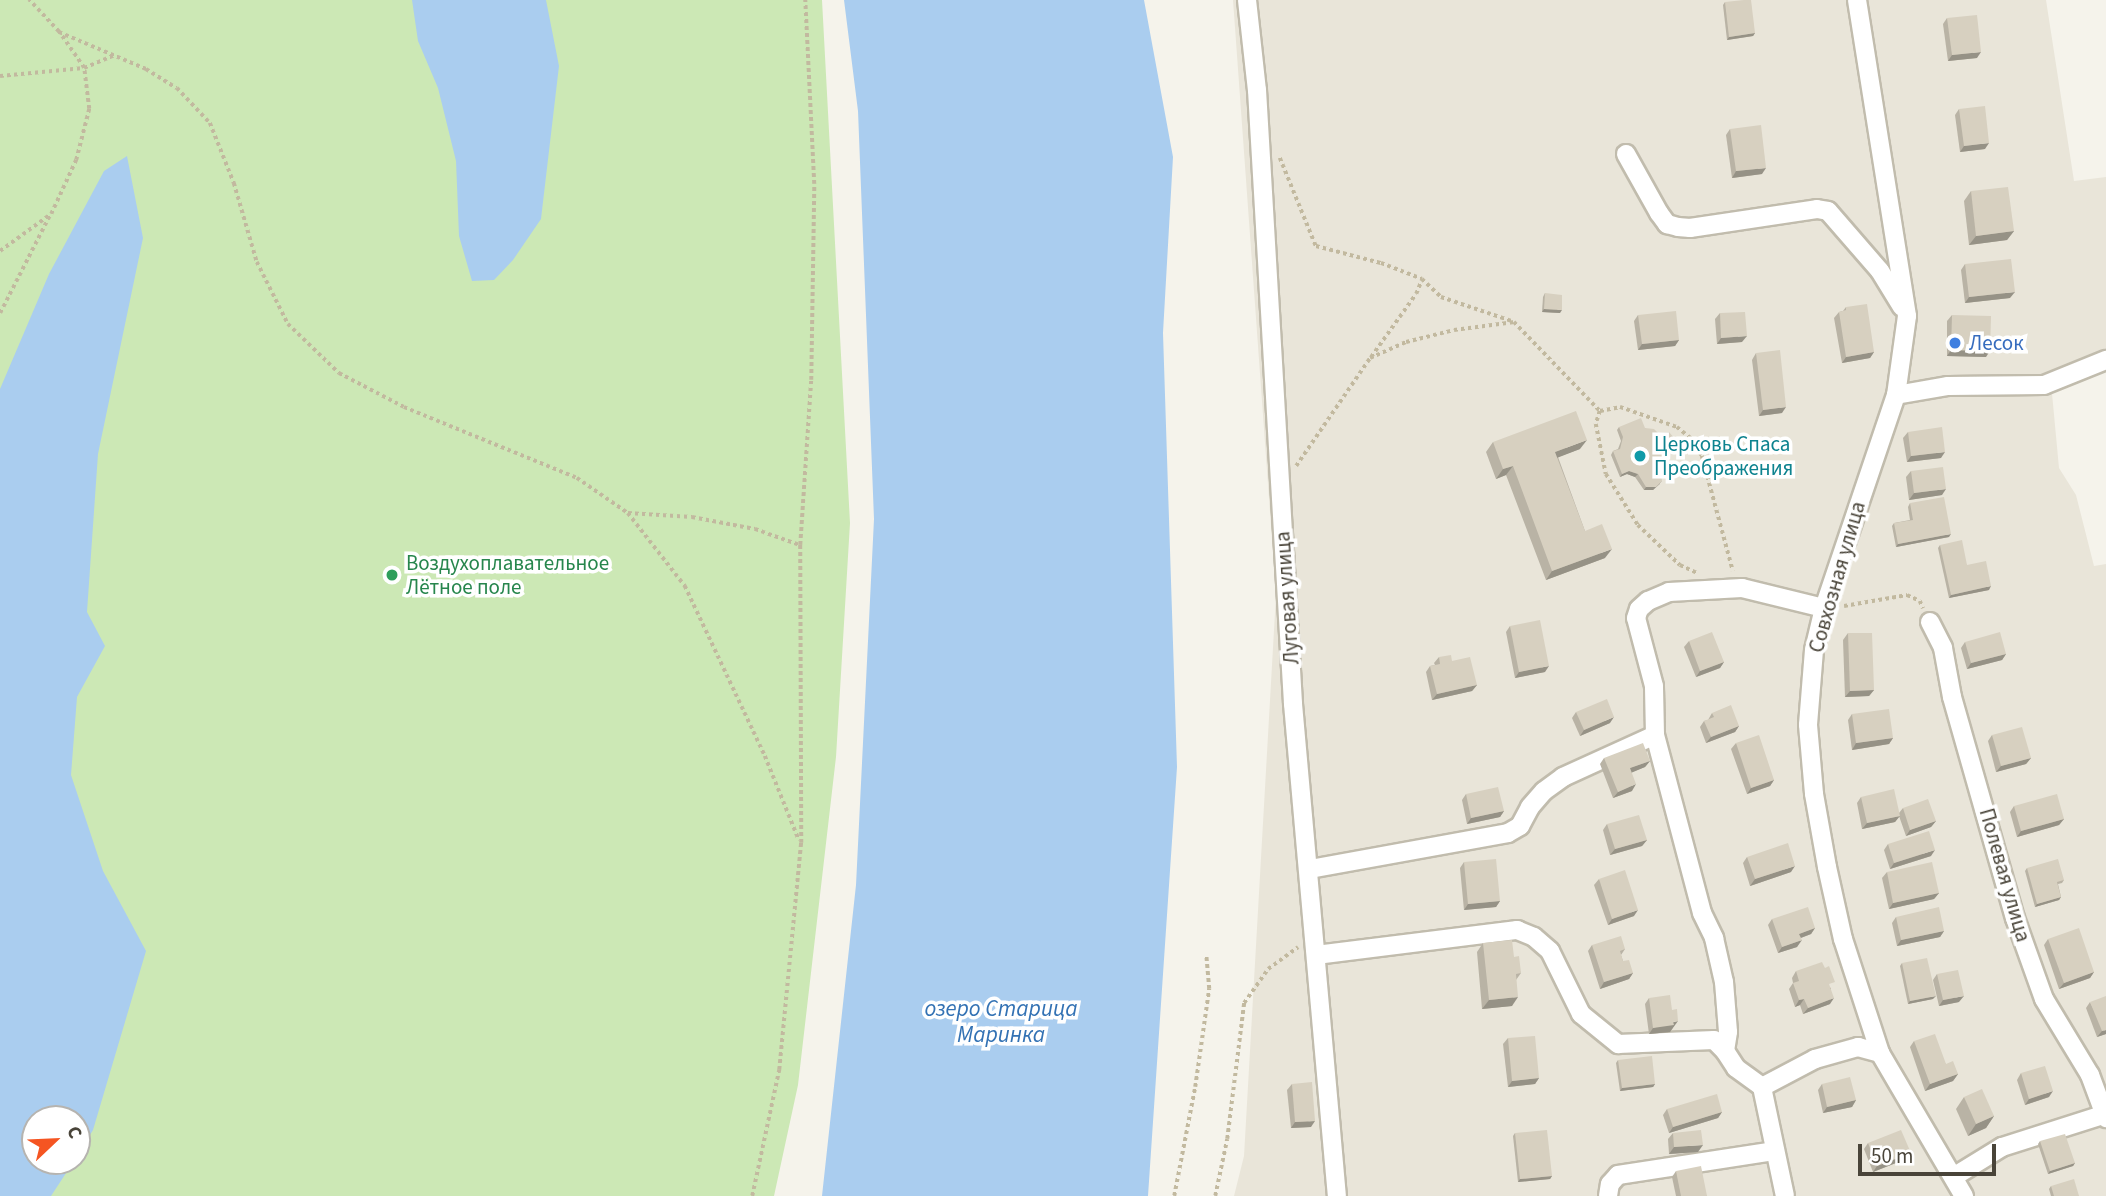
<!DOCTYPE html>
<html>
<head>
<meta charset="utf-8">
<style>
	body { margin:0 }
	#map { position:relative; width:2106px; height:1196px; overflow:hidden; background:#f5f3eb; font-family:"Source Sans 3",sans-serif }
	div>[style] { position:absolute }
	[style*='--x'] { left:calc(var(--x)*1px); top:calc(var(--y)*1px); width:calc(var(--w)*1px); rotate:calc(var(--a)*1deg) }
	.residential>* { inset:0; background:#e9e5d9 }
	.green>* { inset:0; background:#cce8b5 }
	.water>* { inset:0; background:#aacdef }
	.path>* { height:3.5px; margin-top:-1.75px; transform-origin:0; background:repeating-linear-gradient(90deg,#c2b99f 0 3.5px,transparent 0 7px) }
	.roads { filter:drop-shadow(2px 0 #c1bcad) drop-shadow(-2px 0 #c1bcad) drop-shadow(0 2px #c1bcad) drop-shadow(0 -2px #c1bcad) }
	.street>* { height:18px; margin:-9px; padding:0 9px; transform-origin:9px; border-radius:9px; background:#fff }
	.wall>* { inset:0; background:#b9b3a5 }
	.shaded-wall>* { inset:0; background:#969286 }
	.building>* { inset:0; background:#d7d0c0 }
	.dots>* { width:19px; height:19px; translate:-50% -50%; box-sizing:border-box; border:4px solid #fff; border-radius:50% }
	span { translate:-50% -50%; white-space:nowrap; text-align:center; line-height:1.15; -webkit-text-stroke:7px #fff; paint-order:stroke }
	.shop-label { font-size:21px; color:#366cbe }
	.left { translate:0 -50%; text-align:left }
	.culture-label { font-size:21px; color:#0d838f }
	.leisure-label { font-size:21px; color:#27864d }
	.street-label { font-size:21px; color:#494439 }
	.water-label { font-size:23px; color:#3372b4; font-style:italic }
	.north { position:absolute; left:21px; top:1105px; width:70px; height:70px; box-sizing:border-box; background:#fff; border:2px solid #b6b4b0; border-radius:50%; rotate:67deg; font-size:19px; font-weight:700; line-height:28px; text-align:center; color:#494439 }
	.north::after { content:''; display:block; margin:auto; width:24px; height:32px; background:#f55522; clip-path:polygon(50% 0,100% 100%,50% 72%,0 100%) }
	.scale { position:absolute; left:1858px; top:1144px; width:138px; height:32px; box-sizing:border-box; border:4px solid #494439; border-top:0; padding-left:9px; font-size:21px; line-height:24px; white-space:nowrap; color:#494439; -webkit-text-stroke:5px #fff; paint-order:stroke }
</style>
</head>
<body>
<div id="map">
	<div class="residential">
		<div style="clip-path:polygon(1233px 0,2046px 0,2074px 181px,2106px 177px,2106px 349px,2050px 372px,2059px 468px,2076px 495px,2094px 566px,2106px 564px,2106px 1196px,1234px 1196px,1244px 1156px,1276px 595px)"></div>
	</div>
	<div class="green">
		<div style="clip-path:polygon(evenodd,0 0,822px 0,850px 523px,836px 757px,798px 1085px,774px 1196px,0 1196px,0 0,35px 1119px,77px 1119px,77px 1161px,35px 1161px,35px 1119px)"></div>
	</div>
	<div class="water">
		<div style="clip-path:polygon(412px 0,546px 0,559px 66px,541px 219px,513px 260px,494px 280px,472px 281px,459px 236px,456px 161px,438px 88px,418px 41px)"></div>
		<div style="clip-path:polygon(844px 0,1144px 0,1173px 157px,1163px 333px,1177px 767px,1148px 1196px,822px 1196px,856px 885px,874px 519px,858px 111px)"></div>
		<div style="clip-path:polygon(127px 156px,143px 238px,98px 454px,87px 612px,105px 646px,77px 697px,71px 775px,103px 871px,146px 951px,93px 1130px,77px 1156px,77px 1119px,35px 1119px,35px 1161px,74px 1161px,51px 1196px,0 1196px,0 389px,49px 274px,104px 171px)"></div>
	</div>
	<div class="path">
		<div style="--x:59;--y:32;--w:95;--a:23"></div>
		<div style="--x:146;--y:69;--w:36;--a:32"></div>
		<div style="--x:177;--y:88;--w:48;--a:46.7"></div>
		<div style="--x:210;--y:123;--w:65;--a:68.2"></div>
		<div style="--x:234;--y:183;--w:82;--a:73.8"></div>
		<div style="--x:257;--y:262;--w:69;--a:63.4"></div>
		<div style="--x:288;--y:324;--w:71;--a:43.9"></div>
		<div style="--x:339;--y:373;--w:73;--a:27.6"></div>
		<div style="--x:404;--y:407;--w:187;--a:22.3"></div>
		<div style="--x:577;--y:478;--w:62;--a:34.5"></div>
		<div style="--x:628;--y:513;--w:93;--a:52"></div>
		<div style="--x:685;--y:586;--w:188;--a:64.8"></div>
		<div style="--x:765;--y:756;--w:91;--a:68"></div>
		<div style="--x:0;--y:76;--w:84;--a:-5.4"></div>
		<div style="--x:84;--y:68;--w:33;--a:-23"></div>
		<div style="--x:1280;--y:158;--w:95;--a:67.8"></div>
		<div style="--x:1316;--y:246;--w:67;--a:14.7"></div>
		<div style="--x:1381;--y:263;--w:44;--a:21.3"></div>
		<div style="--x:1422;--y:279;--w:26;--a:43"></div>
		<div style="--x:1441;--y:297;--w:75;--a:18.7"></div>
		<div style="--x:0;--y:251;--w:63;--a:-36"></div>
		<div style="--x:51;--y:214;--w:60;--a:-65.2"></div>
		<div style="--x:76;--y:160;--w:53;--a:-75.7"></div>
		<div style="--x:89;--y:109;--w:41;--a:-97"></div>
		<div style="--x:84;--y:68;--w:44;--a:-124.8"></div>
		<div style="--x:59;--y:32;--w:44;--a:-133.2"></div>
		<div style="--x:0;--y:313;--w:110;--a:-63"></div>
		<div style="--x:1371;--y:357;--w:77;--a:-54.5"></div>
		<div style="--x:1416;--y:294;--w:16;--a:-68"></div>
		<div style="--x:1600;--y:411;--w:14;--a:107"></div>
		<div style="--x:1596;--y:424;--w:51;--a:78.7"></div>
		<div style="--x:1606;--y:474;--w:60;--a:57.9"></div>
		<div style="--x:1638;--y:525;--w:58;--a:43.6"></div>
		<div style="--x:1680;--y:565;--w:19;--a:25"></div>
		<div style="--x:1296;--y:466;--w:131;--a:-55.6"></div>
		<div style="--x:1370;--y:358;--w:39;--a:-24"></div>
		<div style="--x:1406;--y:342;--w:49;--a:-14"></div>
		<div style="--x:1454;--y:330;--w:61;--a:-7.6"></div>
		<div style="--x:1514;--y:322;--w:124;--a:46"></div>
		<div style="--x:1600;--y:411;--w:20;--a:-11"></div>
		<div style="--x:1620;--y:407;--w:60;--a:19.3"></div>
		<div style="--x:1677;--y:427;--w:21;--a:39"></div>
		<div style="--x:1693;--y:440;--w:18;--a:61"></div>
		<div style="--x:1702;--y:456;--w:119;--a:74.9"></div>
		<div style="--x:628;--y:513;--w:64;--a:3.6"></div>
		<div style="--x:692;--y:517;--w:64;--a:10.8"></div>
		<div style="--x:755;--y:529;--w:48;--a:19.6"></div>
		<div style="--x:1844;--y:606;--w:64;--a:-9.9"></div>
		<div style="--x:1907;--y:595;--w:14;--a:25"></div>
		<div style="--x:1920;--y:601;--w:8;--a:67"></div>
		<div style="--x:752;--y:1196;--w:129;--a:-77.9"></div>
		<div style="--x:779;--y:1070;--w:228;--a:-84.5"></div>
		<div style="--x:801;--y:843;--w:298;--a:-90.2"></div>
		<div style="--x:800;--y:545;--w:165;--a:-86.2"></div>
		<div style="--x:811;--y:380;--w:196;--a:-89.1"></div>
		<div style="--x:814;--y:184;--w:184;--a:-92.8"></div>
		<div style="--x:1174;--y:1196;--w:111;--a:-79.1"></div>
		<div style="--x:1195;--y:1087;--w:99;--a:-81.9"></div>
		<div style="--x:1209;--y:989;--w:33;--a:-95"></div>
		<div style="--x:1215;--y:1196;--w:58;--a:-78.1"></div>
		<div style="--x:1227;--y:1139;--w:137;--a:-82.9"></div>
		<div style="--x:1244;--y:1003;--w:42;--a:-54.8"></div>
		<div style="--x:1268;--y:969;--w:37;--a:-36"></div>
	</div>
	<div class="roads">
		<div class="street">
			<div style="--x:1247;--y:0;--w:91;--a:83.7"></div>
			<div style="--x:1257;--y:90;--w:615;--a:86.64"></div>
			<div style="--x:1293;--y:704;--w:494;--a:84.9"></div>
			<div style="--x:1857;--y:0;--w:320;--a:81"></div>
			<div style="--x:1907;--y:316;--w:80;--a:97.9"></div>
			<div style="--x:1896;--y:395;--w:225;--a:108.7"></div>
			<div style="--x:1824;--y:608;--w:43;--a:103.4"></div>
			<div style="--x:1814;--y:650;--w:75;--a:94.6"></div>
			<div style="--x:1808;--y:725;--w:69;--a:85"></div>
			<div style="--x:1814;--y:794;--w:74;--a:79.9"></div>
			<div style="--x:1827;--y:867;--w:74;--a:77.5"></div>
			<div style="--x:1843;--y:939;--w:120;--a:72"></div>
			<div style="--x:1880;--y:1053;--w:166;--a:59.6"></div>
			<div style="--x:1626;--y:154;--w:68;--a:60.8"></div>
			<div style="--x:1659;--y:213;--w:14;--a:54"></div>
			<div style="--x:1667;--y:224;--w:11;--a:15"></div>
			<div style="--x:1678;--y:227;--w:12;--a:5"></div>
			<div style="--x:1690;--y:228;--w:128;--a:-8.5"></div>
			<div style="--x:1817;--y:209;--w:11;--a:10"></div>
			<div style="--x:1828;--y:211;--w:79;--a:49.1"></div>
			<div style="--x:1880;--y:271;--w:42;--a:58.6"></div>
			<div style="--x:1896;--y:395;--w:53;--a:-9.8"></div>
			<div style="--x:1948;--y:386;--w:96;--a:-0.6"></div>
			<div style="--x:2044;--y:385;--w:67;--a:-22"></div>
			<div style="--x:1930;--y:622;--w:29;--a:63"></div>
			<div style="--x:1943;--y:648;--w:50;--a:79.6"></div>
			<div style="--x:1952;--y:697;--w:230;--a:74.1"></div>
			<div style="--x:2015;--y:918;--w:86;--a:70.3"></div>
			<div style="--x:2044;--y:999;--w:89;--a:58.8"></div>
			<div style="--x:2090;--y:1075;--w:46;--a:69.6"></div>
			<div style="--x:1655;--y:735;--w:184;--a:75.2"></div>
			<div style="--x:1702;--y:913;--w:28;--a:64"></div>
			<div style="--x:1714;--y:938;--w:45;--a:77.2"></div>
			<div style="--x:1724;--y:982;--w:50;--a:85.4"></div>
			<div style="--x:1728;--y:1032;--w:19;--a:99"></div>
			<div style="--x:1725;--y:1051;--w:20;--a:57"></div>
			<div style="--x:1736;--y:1068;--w:32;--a:36"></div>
			<div style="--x:1762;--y:1087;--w:111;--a:78.1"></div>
			<div style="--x:1310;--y:869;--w:201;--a:-10.3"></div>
			<div style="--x:1508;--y:833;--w:14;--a:-30"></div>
			<div style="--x:1520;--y:826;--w:21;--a:-62"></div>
			<div style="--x:1530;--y:807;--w:21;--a:-49"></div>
			<div style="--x:1544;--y:791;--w:24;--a:-36"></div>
			<div style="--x:1563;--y:777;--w:101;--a:-24.5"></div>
			<div style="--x:1655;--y:735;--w:49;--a:-91.2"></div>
			<div style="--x:1654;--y:686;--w:70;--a:-104.8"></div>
			<div style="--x:1636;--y:618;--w:9;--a:-72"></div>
			<div style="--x:1639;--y:609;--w:12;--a:-42"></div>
			<div style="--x:1648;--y:601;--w:23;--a:-23"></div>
			<div style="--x:1669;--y:592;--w:73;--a:-3.1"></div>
			<div style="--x:1742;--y:588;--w:84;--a:13.7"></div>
			<div style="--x:1316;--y:955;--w:203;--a:-7.1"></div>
			<div style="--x:1517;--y:930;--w:18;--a:22"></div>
			<div style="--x:1534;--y:937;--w:21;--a:41"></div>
			<div style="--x:1550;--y:951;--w:70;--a:63.8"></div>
			<div style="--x:1581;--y:1014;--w:48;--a:39"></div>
			<div style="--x:1618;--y:1044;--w:96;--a:-2.4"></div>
			<div style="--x:1714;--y:1040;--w:16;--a:45"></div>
			<div style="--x:1762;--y:1087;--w:60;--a:-27.8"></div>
			<div style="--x:1815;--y:1059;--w:45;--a:-15.6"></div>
			<div style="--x:1858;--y:1047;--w:23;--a:15"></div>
			<div style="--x:1955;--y:1176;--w:55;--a:-31.7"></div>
			<div style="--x:2002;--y:1147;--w:106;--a:-17.6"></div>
			<div style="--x:1608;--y:1196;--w:12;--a:-81"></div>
			<div style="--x:1610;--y:1184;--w:12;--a:-48"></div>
			<div style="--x:1618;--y:1175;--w:159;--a:-8.7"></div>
		</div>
	</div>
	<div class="wall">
		<div style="clip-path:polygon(1725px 2px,1755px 33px,1753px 36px,1727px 40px,1723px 5px)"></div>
		<div style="clip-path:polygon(1947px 18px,1977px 58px,1948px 61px,1943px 24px)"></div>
		<div style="clip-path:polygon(1959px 109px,1985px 149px,1960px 152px,1955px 115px)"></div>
		<div style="clip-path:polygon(1730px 129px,1762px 174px,1732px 178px,1726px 135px)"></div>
		<div style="clip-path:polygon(1971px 191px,2014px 231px,2007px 240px,1969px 245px,1964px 201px)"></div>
		<div style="clip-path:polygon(1965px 264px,2010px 298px,1965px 303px,1961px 270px)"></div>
		<div style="clip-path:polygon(1545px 293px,1560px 313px,1542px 312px,1543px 297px)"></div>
		<div style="clip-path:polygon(1846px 307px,1874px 352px,1870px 358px,1842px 363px,1834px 318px,1839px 312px,1843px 311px)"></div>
		<div style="clip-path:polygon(1720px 313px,1742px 342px,1717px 344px,1715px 319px)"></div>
		<div style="clip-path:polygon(1638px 315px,1679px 340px,1675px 346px,1638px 350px,1634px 321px)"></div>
		<div style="clip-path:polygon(1952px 315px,1986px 357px,1947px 356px,1947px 321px)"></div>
		<div style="clip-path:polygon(1756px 353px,1782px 413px,1759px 416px,1752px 360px)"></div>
		<div style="clip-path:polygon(1619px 427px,1645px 428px,1673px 451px,1666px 457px,1664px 465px,1660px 468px,1660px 484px,1653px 490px,1644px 490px,1635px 477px,1627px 474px,1620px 477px,1611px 455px,1613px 451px,1618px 449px,1621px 441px,1617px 430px)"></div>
		<div style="clip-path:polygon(1908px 432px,1941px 458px,1907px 462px,1903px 438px)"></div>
		<div style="clip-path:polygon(1493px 442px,1580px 449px,1558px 457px,1585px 531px,1605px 558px,1546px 580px,1506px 475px,1496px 479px,1486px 452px)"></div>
		<div style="clip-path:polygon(1911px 471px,1942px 495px,1909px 500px,1906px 477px)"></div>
		<div style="clip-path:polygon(1910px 503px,1949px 537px,1896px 547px,1892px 526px,1894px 523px,1910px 520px,1908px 507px)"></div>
		<div style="clip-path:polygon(1940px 545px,1967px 565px,1989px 590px,1949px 598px,1938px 548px)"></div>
		<div style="clip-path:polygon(1510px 626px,1545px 672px,1515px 678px,1506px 632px)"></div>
		<div style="clip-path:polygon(1848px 633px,1874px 690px,1869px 696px,1845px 697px,1843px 640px)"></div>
		<div style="clip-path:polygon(1689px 641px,1724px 662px,1720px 668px,1696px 677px,1684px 647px)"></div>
		<div style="clip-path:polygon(1965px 642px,2006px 654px,2002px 660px,1967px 669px,1961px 648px)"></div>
		<div style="clip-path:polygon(1439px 657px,1452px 661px,1477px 685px,1472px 691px,1432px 700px,1426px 672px,1430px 666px,1435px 665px,1434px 663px)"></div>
		<div style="clip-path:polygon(1576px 712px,1610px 723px,1580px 736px,1572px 718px)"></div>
		<div style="clip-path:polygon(1712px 713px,1739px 726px,1735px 732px,1706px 743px,1700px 727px,1704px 721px,1708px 720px)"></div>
		<div style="clip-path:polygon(1852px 714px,1893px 738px,1889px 744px,1852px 750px,1848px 720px)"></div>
		<div style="clip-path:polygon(1992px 735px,2031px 758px,2026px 764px,1996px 772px,1988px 741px)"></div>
		<div style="clip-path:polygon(1736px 743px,1774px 780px,1770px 786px,1747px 794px,1731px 749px)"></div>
		<div style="clip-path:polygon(1604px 758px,1650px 761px,1645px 767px,1632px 772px,1632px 791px,1613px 798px,1600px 764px)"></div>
		<div style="clip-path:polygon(1466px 794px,1504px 811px,1500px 817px,1467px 824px,1462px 800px)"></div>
		<div style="clip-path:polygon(1861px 797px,1899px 813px,1903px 808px,1936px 821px,1931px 827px,1906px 836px,1899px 816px,1895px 822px,1862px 829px,1857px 803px)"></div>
		<div style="clip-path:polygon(2014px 806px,2064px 819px,2059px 825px,2017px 837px,2010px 812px)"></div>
		<div style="clip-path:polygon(1607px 824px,1647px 840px,1642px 846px,1610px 855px,1603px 830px)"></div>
		<div style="clip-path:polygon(1888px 844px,1931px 856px,1890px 869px,1884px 850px)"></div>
		<div style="clip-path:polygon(1747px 857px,1791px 872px,1750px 886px,1743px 863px)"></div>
		<div style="clip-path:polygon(1464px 862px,1500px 901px,1496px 907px,1464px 910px,1460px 868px)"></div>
		<div style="clip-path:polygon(2027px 868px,2064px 880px,2062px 883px,2058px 884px,2061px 897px,2059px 900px,2035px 907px,2025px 871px)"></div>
		<div style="clip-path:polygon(1887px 872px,1939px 893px,1934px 899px,1889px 909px,1882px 878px)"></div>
		<div style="clip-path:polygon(1599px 879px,1634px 916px,1608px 925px,1594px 885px)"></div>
		<div style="clip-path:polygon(1896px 917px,1944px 931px,1940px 937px,1897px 946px,1892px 923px)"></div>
		<div style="clip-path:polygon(1772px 919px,1815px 928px,1811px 934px,1801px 938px,1797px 947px,1778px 953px,1768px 925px)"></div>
		<div style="clip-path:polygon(2048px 939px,2094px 972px,2090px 978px,2059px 989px,2044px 945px)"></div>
		<div style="clip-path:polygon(1483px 943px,1514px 957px,1521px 973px,1516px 980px,1512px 1006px,1482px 1009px,1477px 952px)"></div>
		<div style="clip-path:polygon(1592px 945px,1625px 949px,1621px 955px,1623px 961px,1633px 973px,1629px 979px,1600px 989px,1588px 951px)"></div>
		<div style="clip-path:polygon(1902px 963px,1933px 999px,1908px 1004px,1900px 966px)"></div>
		<div style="clip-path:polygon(1796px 971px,1831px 988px,1830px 1004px,1803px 1014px,1800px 1005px,1795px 1007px,1789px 989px,1793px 983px,1792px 978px)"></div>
		<div style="clip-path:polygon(1937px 974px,1959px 1002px,1939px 1006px,1933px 980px)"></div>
		<div style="clip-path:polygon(1649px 998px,1674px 1027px,1673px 1027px,1670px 1032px,1649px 1034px,1645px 1004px)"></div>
		<div style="clip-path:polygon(2090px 1002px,2106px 1034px,2097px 1037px,2086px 1008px)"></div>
		<div style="clip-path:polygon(1508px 1038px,1539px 1078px,1535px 1084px,1508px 1087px,1503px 1044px)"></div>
		<div style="clip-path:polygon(1914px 1041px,1946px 1064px,1958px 1074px,1953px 1081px,1925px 1091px,1910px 1047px)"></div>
		<div style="clip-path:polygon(1618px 1060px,1655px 1084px,1653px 1087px,1620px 1091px,1616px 1063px)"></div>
		<div style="clip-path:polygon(2021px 1073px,2049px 1097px,2025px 1105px,2017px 1080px)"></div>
		<div style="clip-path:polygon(1292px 1084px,1311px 1127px,1291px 1128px,1287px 1090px)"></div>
		<div style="clip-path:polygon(1822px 1084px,1856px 1100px,1852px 1107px,1823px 1113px,1818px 1090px)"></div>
		<div style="clip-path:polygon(1964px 1097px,1994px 1116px,1986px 1128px,1968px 1136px,1956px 1109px)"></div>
		<div style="clip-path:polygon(1667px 1109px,1722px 1112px,1718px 1118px,1669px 1133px,1663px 1115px)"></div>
		<div style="clip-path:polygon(1515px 1133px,1552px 1176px,1550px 1179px,1518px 1182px,1513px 1136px)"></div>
		<div style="clip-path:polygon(1673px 1133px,1698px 1152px,1669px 1154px,1668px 1139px)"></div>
		<div style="clip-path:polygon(2040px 1141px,2075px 1163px,2073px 1166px,2048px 1174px,2038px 1144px)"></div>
		<div style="clip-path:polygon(1868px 1143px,1906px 1159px,1873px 1172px,1864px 1149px)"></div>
		<div style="clip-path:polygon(1676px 1171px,1707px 1196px,1676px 1196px,1672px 1177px)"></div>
		<div style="clip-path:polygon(2051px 1186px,2079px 1196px,2051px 1196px,2049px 1189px)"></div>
	</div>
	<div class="shaded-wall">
		<div style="clip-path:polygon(1755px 33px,1753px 36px,1727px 40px,1729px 37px)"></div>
		<div style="clip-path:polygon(1981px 52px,1977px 58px,1948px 61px,1952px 55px)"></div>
		<div style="clip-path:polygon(1989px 143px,1985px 149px,1960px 152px,1964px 146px)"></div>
		<div style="clip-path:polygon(1766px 168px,1762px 174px,1732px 178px,1736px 171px)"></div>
		<div style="clip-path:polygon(2014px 231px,2007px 240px,1969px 245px,1976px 236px)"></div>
		<div style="clip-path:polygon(2015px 292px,2010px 298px,1965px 303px,1969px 297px)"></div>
		<div style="clip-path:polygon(1544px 309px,1562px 310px,1560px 313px,1542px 312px)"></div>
		<div style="clip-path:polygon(1747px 336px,1742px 342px,1717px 344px,1721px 338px)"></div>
		<div style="clip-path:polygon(1679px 340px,1675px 346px,1638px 350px,1642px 344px)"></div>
		<div style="clip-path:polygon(1951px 350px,1990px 351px,1986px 357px,1947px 356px)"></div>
		<div style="clip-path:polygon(1874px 352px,1870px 358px,1842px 363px,1846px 357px)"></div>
		<div style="clip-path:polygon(1786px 407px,1782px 413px,1759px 416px,1763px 410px)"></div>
		<div style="clip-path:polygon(1587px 440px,1580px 449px,1549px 461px,1555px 452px)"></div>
		<div style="clip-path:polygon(1945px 452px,1941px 458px,1907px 462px,1911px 456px)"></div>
		<div style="clip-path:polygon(1513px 466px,1506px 475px,1496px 479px,1503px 469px)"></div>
		<div style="clip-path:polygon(1629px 471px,1638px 474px,1635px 477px,1627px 474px,1620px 477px,1622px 474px)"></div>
		<div style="clip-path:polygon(1662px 481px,1653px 490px,1644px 490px,1646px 487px)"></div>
		<div style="clip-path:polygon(1946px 489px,1942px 495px,1909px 500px,1914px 493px)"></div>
		<div style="clip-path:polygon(1951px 534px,1949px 537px,1896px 547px,1898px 544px)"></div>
		<div style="clip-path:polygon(1612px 549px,1605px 558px,1546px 580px,1552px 571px)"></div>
		<div style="clip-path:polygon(1991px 586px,1989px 590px,1949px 598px,1951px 595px)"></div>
		<div style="clip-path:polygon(2006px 654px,2002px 660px,1967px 669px,1971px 663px)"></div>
		<div style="clip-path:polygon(1724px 662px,1720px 668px,1696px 677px,1700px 671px)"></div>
		<div style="clip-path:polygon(1549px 666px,1545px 672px,1515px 678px,1519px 672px)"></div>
		<div style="clip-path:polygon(1477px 685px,1472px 691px,1432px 700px,1437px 694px)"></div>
		<div style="clip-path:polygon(1874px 690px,1869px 696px,1845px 697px,1850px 691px)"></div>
		<div style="clip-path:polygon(1614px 717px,1610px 723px,1580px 736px,1584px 730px)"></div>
		<div style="clip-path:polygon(1739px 726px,1735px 732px,1706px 743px,1711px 737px)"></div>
		<div style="clip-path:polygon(1893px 738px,1889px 744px,1852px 750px,1856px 743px)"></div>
		<div style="clip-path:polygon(2031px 758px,2026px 764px,1996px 772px,2001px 766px)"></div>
		<div style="clip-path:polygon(1650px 761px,1645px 767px,1626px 775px,1630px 768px)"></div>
		<div style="clip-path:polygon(1774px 780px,1770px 786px,1747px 794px,1751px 788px)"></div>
		<div style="clip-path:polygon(1636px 784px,1632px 791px,1613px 798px,1618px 792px)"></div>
		<div style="clip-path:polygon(1504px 811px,1500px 817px,1467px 824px,1471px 818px)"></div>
		<div style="clip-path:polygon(1900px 816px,1895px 822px,1862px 829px,1867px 823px)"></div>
		<div style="clip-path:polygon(2064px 819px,2059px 825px,2017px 837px,2021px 831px)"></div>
		<div style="clip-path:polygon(1936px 821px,1931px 827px,1906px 836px,1910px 830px)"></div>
		<div style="clip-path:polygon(1647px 840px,1642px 846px,1610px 855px,1615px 849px)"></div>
		<div style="clip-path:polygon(1935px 850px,1931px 856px,1890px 869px,1894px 863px)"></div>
		<div style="clip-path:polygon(1795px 866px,1791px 872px,1750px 886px,1755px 879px)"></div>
		<div style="clip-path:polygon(1939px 893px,1934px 899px,1889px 909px,1893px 903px)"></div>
		<div style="clip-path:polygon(2061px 897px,2059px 900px,2035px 907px,2037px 904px)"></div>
		<div style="clip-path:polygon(1500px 901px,1496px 907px,1464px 910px,1468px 904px)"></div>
		<div style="clip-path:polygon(1638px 910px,1634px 916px,1608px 925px,1612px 919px)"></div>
		<div style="clip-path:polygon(1815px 928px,1811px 934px,1795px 940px,1799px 934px)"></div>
		<div style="clip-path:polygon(1944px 931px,1940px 937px,1897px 946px,1901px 940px)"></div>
		<div style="clip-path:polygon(1802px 940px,1797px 947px,1778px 953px,1782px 947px)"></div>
		<div style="clip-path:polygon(2094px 972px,2090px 978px,2059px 989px,2064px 983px)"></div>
		<div style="clip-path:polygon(1633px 973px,1629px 979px,1600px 989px,1604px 982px)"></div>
		<div style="clip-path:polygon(1936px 996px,1933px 999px,1908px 1004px,1910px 1001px)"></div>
		<div style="clip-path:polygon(1964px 996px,1959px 1002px,1939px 1006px,1943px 1000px)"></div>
		<div style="clip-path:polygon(1518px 997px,1512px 1006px,1482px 1009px,1489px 1000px)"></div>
		<div style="clip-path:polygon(1834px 998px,1830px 1004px,1803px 1014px,1808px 1008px)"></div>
		<div style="clip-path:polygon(1804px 999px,1800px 1005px,1795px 1007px,1799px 1000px)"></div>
		<div style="clip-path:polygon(1678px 1021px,1670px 1032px,1649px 1034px,1653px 1028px)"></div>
		<div style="clip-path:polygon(2106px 1030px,2106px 1034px,2097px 1037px,2102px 1031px)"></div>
		<div style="clip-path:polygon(1958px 1074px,1953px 1081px,1925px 1091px,1930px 1084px)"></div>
		<div style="clip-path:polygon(1539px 1078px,1535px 1084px,1508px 1087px,1512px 1081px)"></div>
		<div style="clip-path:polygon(1655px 1084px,1653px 1087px,1620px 1091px,1622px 1088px)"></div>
		<div style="clip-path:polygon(2053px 1091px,2049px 1097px,2025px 1105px,2029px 1099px)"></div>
		<div style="clip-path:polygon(1856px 1100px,1852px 1107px,1823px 1113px,1827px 1107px)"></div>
		<div style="clip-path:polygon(1722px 1112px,1718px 1118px,1669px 1133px,1673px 1127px)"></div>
		<div style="clip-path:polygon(1994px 1116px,1986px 1128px,1968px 1136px,1976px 1124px)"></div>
		<div style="clip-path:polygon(1315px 1121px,1311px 1127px,1291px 1128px,1295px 1122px)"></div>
		<div style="clip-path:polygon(1703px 1145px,1698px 1152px,1669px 1154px,1674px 1147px)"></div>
		<div style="clip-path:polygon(1911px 1153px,1906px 1159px,1873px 1172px,1877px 1166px)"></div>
		<div style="clip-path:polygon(2075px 1163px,2073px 1166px,2048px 1174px,2050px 1171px)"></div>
		<div style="clip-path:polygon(1552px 1176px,1550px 1179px,1518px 1182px,1520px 1179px)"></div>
	</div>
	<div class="building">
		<div style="clip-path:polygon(1744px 0,1751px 0,1755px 33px,1729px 37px,1725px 2px)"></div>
		<div style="clip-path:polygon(1977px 15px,1981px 52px,1952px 55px,1947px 18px)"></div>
		<div style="clip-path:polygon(1985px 106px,1989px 143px,1964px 146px,1959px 109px)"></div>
		<div style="clip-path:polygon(1761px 125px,1766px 168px,1736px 171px,1730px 129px)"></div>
		<div style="clip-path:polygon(2008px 187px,2014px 231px,1976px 236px,1971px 191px)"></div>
		<div style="clip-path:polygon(2011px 259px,2015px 292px,1969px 297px,1965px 264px)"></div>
		<div style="clip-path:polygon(1545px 293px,1562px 295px,1562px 310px,1544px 309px)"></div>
		<div style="clip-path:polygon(1867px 304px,1874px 352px,1846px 357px,1839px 312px,1846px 310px,1846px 307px)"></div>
		<div style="clip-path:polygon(1676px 311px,1679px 340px,1642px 344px,1638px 315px)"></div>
		<div style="clip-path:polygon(1745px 312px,1747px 336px,1721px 338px,1720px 313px)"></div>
		<div style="clip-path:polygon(1952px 315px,1991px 316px,1990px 351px,1951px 350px)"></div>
		<div style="clip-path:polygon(1780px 350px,1786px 407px,1763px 410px,1756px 353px)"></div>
		<div style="clip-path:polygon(1576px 411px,1587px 440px,1555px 452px,1585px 531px,1602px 524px,1612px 549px,1552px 571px,1513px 466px,1503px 469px,1493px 442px)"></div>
		<div style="clip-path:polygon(1641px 418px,1645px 428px,1654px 429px,1658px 433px,1669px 432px,1675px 439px,1675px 448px,1666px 455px,1666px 462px,1660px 467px,1662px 481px,1656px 487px,1646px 487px,1638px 474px,1629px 471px,1622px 474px,1613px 451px,1620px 449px,1623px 437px,1619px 427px)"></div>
		<div style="clip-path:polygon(1942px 427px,1945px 452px,1911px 456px,1908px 432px)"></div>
		<div style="clip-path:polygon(1943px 467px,1946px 489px,1914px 493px,1911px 471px)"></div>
		<div style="clip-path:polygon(1944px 497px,1951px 534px,1898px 544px,1894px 523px,1913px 520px,1910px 503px)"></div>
		<div style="clip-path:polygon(1962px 540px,1967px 565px,1986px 561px,1991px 586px,1951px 595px,1940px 545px)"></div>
		<div style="clip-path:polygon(1540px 620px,1549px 666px,1519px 672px,1510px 626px)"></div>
		<div style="clip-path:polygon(1712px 632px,1724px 662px,1700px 671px,1689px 641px)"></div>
		<div style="clip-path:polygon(2000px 632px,2006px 654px,1971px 663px,1965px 642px)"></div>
		<div style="clip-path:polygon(1848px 633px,1872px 633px,1874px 690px,1850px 691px)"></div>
		<div style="clip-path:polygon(1451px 655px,1452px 661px,1470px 657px,1477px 685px,1437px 694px,1430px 666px,1440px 664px,1439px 657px)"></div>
		<div style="clip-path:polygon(1607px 699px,1614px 717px,1584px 730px,1576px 712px)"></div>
		<div style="clip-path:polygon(1731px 705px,1739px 726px,1711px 737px,1704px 721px,1714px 717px,1712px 713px)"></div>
		<div style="clip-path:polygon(1889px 709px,1893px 738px,1856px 743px,1852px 714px)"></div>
		<div style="clip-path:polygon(2022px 727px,2031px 758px,2001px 766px,1992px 735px)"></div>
		<div style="clip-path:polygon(1759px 735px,1774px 780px,1751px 788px,1736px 743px)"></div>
		<div style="clip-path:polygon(1643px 743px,1650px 761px,1630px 768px,1636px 784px,1618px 792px,1604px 758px)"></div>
		<div style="clip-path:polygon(1498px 787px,1504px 811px,1471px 818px,1466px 794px)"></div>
		<div style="clip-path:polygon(1894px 789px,1900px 816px,1867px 823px,1861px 797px)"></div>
		<div style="clip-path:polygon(2057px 794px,2064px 819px,2021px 831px,2014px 806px)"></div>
		<div style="clip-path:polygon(1928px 799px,1936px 821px,1910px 830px,1903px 808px)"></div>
		<div style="clip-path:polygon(1639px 815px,1647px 840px,1615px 849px,1607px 824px)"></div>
		<div style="clip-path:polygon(1929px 831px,1935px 850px,1894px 863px,1888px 844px)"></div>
		<div style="clip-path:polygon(1788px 843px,1795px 866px,1755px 879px,1747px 857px)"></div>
		<div style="clip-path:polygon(1496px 859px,1500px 901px,1468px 904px,1464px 862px)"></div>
		<div style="clip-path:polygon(2058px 859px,2064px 880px,2057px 882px,2061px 897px,2037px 904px,2027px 868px)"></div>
		<div style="clip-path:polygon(1932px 862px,1939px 893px,1893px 903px,1887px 872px)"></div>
		<div style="clip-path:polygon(1625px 870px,1638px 910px,1612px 919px,1599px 879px)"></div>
		<div style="clip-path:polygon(1808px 907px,1815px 928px,1799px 934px,1802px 940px,1782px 947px,1772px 919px)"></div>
		<div style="clip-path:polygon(1939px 907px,1944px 931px,1901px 940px,1896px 917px)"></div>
		<div style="clip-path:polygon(2079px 928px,2094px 972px,2064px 983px,2048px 939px)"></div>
		<div style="clip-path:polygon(1621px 936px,1625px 949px,1620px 951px,1623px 961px,1629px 960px,1633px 973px,1604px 982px,1592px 945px)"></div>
		<div style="clip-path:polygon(1512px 940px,1514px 957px,1519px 956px,1521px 973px,1516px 974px,1518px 997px,1489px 1000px,1483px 943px)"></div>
		<div style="clip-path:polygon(1927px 958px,1936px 996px,1910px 1001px,1902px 963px)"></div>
		<div style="clip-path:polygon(1822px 962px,1825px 968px,1829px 966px,1835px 982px,1829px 984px,1834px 998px,1808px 1008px,1804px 999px,1799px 1000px,1793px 983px,1799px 981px,1796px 971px)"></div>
		<div style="clip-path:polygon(1958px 970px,1964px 996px,1943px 1000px,1937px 974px)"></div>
		<div style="clip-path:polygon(1670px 995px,1672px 1010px,1677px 1009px,1678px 1021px,1673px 1022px,1674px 1025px,1653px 1028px,1649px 998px)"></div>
		<div style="clip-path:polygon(2106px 996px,2106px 1030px,2102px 1031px,2090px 1002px)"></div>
		<div style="clip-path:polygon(1935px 1034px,1946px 1064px,1953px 1061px,1958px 1074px,1930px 1084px,1914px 1041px)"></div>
		<div style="clip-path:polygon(1535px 1036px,1539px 1078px,1512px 1081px,1508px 1038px)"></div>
		<div style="clip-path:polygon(1652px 1056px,1655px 1084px,1622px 1088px,1618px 1060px)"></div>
		<div style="clip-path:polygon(2045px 1066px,2053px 1091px,2029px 1099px,2021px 1073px)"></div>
		<div style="clip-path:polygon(1850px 1077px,1856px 1100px,1827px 1107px,1822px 1084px)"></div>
		<div style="clip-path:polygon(1312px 1082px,1315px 1121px,1295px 1122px,1292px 1084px)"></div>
		<div style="clip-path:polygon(1982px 1089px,1994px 1116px,1976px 1124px,1964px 1097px)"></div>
		<div style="clip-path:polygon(1717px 1094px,1722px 1112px,1673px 1127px,1667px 1109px)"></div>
		<div style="clip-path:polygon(1547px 1130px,1552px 1176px,1520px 1179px,1515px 1133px)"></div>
		<div style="clip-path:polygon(1701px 1130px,1703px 1145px,1674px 1147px,1673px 1133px)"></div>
		<div style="clip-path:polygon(1901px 1130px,1911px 1153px,1877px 1166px,1868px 1143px)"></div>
		<div style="clip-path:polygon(2065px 1134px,2075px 1163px,2050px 1171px,2040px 1141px)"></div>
		<div style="clip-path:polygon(1701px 1166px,1707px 1196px,1681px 1196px,1676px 1171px)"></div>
		<div style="clip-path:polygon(2074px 1179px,2079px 1196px,2054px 1196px,2051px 1186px)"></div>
	</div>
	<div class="dots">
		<div style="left:1955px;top:343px;background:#3f7fe0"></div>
		<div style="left:1640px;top:456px;background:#0f9aa8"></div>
		<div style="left:392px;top:575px;background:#2e9e5b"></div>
	</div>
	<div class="shop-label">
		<span class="left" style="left:1969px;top:343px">Лесок</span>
	</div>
	<div class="culture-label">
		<span class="left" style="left:1654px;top:456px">Церковь Спаса<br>Преображения</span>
	</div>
	<div class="leisure-label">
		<span class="left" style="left:406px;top:575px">Воздухоплавательное<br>Лётное поле</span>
	</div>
	<div class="street-label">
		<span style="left:1837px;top:577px;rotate:-74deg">Совхозная улица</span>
		<span style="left:1287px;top:598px;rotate:-94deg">Луговая улица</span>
		<span style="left:2005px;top:875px;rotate:74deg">Полевая улица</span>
	</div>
	<div class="water-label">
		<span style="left:1001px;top:1022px">озеро Старица<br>Маринка</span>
	</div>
	<div class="north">С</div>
	<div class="scale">50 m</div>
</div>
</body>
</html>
